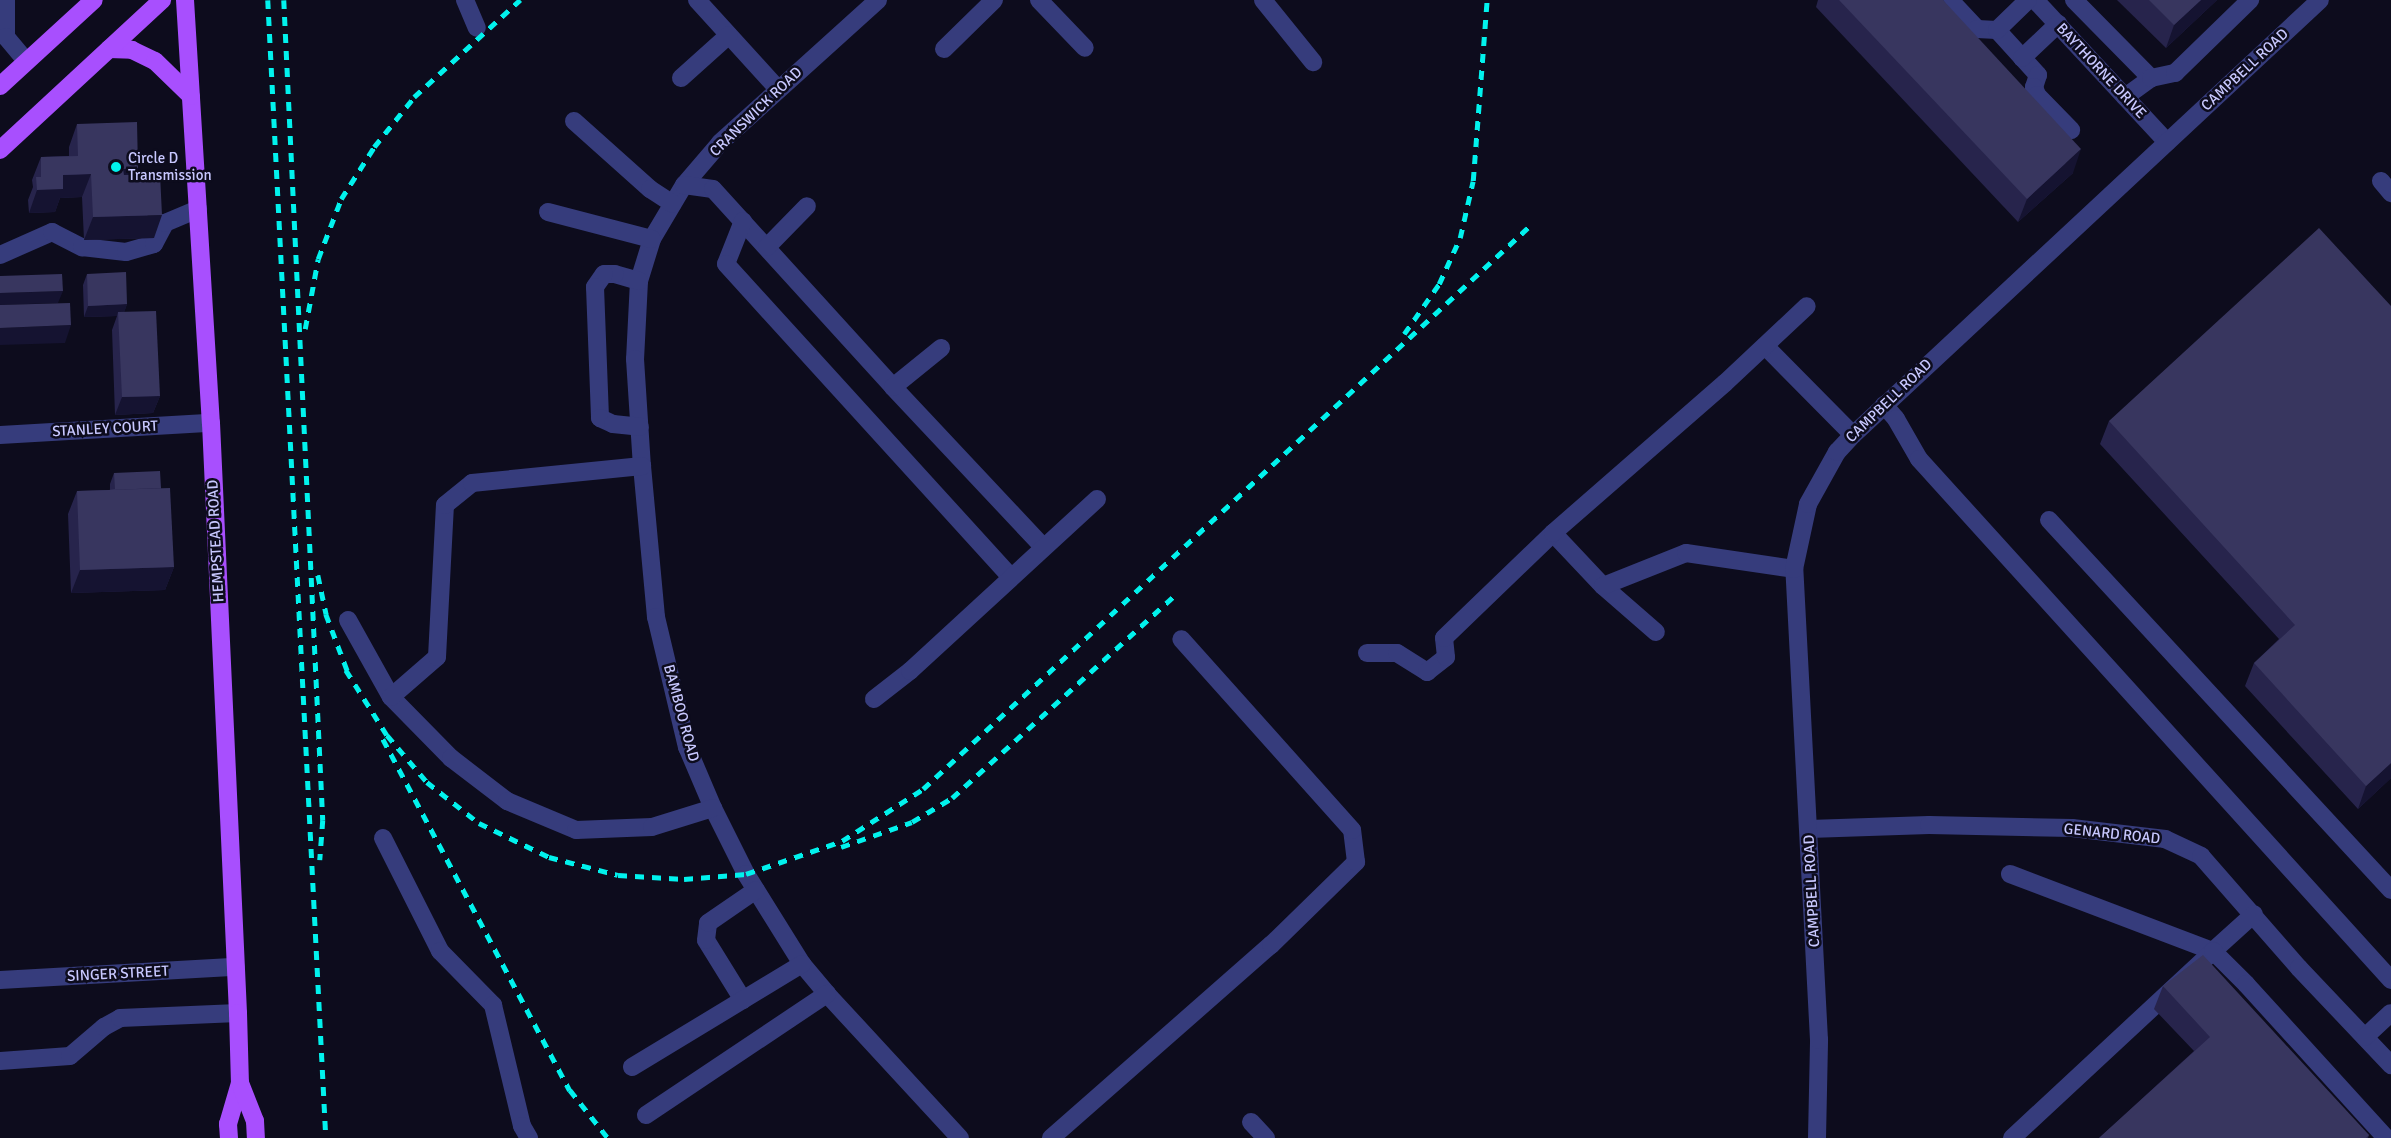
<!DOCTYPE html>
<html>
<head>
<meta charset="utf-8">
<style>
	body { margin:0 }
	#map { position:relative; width:2391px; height:1138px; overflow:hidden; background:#0d0c1d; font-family:Signika,sans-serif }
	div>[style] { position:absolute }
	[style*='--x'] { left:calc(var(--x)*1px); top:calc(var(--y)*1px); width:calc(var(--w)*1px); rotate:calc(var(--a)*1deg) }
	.minor>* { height:18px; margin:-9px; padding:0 9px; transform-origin:9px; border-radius:9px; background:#363c7c }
	.major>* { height:18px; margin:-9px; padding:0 9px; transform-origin:9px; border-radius:9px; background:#a84ffe }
	.rail>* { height:4.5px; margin-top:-2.25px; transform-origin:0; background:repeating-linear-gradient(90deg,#01f2ed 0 9px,transparent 0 17px) }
	.wall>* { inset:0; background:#27244c }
	.shaded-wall>* { inset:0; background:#151331 }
	.building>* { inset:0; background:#38365f }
	.dots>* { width:16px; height:16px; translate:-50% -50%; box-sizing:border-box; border:3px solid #0d0c1d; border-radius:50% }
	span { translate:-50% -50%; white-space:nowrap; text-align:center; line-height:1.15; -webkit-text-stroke:5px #0d0c1d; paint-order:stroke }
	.street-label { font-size:15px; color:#c8c8ff }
	.poi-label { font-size:15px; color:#c8c8ff }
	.left { translate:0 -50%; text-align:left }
</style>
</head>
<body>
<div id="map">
	<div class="minor">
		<div style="--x:6;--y:0;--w:37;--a:90"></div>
		<div style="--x:6;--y:37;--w:31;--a:50"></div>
		<div style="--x:465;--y:0;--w:30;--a:67"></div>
		<div style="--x:697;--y:0;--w:120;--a:47.7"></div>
		<div style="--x:878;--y:0;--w:213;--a:137.9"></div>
		<div style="--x:720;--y:143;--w:55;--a:130.6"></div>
		<div style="--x:684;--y:185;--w:63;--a:120.7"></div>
		<div style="--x:652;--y:239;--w:44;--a:107.2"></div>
		<div style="--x:639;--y:281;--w:78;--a:92.9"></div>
		<div style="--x:635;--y:359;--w:107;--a:86.3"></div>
		<div style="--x:642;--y:466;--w:152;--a:84.7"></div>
		<div style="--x:656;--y:617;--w:134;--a:76.6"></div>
		<div style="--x:687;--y:747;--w:66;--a:66.9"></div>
		<div style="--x:713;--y:808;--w:74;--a:63.4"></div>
		<div style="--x:746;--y:874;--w:106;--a:58.1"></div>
		<div style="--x:802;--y:964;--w:39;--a:50"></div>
		<div style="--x:827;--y:994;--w:196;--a:47.3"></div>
		<div style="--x:1039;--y:0;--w:66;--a:46.2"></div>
		<div style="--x:1263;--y:0;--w:80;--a:51.1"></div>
		<div style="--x:1950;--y:0;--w:40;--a:47"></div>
		<div style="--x:1977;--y:29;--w:20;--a:3"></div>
		<div style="--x:1997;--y:30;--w:61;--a:47.7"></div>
		<div style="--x:2038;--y:75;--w:13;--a:108"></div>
		<div style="--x:2034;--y:87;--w:9;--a:69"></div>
		<div style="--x:2037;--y:95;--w:49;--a:45.8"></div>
		<div style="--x:2035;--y:0;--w:194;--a:47.1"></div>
		<div style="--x:2074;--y:0;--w:110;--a:45.4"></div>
		<div style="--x:1997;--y:30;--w:43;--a:-44.1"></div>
		<div style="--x:944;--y:49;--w:70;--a:-44.4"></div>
		<div style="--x:2022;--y:58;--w:50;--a:-43.4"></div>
		<div style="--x:681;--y:78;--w:64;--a:-41.9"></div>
		<div style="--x:2125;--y:97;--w:32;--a:-36"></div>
		<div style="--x:2151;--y:78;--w:25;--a:-12"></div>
		<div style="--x:2175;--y:73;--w:105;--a:-44.2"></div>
		<div style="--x:574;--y:121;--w:102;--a:41.8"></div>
		<div style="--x:650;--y:189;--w:27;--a:33"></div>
		<div style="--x:2381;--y:181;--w:16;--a:50"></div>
		<div style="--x:684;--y:185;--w:29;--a:8"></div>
		<div style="--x:713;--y:189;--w:268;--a:47.7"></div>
		<div style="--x:893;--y:387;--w:219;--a:46.8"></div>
		<div style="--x:548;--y:212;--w:107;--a:14.6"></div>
		<div style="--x:743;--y:221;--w:46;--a:111.6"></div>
		<div style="--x:726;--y:264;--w:423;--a:47.7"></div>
		<div style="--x:767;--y:247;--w:57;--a:-45.7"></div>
		<div style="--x:0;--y:255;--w:57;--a:-23.9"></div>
		<div style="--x:52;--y:232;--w:34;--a:27"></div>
		<div style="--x:82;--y:247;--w:44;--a:6.5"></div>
		<div style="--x:126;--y:252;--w:29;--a:-16"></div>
		<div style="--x:154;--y:244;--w:24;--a:-62"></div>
		<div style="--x:165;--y:223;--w:36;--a:-23"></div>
		<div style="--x:639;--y:281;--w:25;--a:-164"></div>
		<div style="--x:615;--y:274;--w:11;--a:180"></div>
		<div style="--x:604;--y:274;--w:16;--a:125"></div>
		<div style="--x:595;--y:287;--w:131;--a:87.8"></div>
		<div style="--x:600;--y:418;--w:14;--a:25"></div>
		<div style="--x:613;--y:424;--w:27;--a:6"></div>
		<div style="--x:1765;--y:346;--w:125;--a:45.3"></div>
		<div style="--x:893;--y:387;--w:62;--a:-39.1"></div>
		<div style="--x:1884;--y:405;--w:18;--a:49"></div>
		<div style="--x:1896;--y:419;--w:46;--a:60.1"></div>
		<div style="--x:1919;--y:459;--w:703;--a:47.82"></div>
		<div style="--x:0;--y:435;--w:211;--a:-3.3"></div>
		<div style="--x:2049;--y:520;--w:504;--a:47.25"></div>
		<div style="--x:1553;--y:533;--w:73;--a:46.7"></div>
		<div style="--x:1603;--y:586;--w:70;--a:41"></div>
		<div style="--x:1603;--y:586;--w:89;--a:-21.7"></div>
		<div style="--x:1686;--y:553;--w:109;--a:8.4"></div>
		<div style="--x:348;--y:620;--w:88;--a:60.8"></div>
		<div style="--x:391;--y:697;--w:86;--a:45.5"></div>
		<div style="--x:451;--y:758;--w:71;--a:37.5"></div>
		<div style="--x:507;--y:801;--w:75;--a:22.8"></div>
		<div style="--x:576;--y:830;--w:76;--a:-2.3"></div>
		<div style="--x:652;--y:827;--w:64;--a:-17.3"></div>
		<div style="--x:1367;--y:653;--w:30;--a:0"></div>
		<div style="--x:1397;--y:653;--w:36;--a:32"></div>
		<div style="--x:1427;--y:672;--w:24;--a:-38"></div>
		<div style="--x:1446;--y:657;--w:19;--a:-96"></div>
		<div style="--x:1444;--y:638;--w:151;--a:-43.9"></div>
		<div style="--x:1553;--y:533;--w:228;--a:-41.1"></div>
		<div style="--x:1725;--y:383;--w:112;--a:-43.2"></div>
		<div style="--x:391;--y:697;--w:61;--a:-41"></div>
		<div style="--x:437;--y:657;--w:152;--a:-87"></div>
		<div style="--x:445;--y:505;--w:35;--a:-39"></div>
		<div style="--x:472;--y:483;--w:171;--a:-5.7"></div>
		<div style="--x:874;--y:699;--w:46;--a:-37.9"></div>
		<div style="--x:910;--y:671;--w:254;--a:-42.6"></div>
		<div style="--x:1809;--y:829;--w:120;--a:-1.9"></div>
		<div style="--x:1929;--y:825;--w:143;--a:1.2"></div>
		<div style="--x:2072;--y:828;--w:94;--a:6.7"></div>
		<div style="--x:2165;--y:839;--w:40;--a:25"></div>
		<div style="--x:2201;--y:856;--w:149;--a:48.8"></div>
		<div style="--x:2299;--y:968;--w:134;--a:46.5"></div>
		<div style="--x:383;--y:838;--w:127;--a:63.2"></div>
		<div style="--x:440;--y:951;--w:76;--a:45.5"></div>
		<div style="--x:493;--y:1005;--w:124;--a:76.5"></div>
		<div style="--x:522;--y:1126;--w:14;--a:60"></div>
		<div style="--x:2010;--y:874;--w:217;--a:20.8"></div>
		<div style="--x:2213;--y:951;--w:55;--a:-42.1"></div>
		<div style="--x:0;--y:980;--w:236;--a:-3.2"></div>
		<div style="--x:743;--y:1000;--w:70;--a:-121.7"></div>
		<div style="--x:706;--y:940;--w:17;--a:-83"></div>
		<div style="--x:708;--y:923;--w:58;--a:-34.5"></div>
		<div style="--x:2365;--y:1037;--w:35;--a:-43"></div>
		<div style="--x:0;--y:1061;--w:70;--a:-4.1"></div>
		<div style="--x:70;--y:1056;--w:45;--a:-40.5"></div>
		<div style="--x:104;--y:1027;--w:18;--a:-29"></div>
		<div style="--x:120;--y:1018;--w:118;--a:-2.4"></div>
		<div style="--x:632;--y:1067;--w:199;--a:-31.2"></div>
		<div style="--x:646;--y:1115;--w:218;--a:-33.8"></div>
		<div style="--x:1251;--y:1122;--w:22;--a:47"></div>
		<div style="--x:1051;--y:1138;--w:293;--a:-41.3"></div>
		<div style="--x:1271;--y:945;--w:119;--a:-44.3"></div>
		<div style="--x:1356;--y:862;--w:32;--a:-97"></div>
		<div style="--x:1352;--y:830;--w:256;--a:-131.8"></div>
		<div style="--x:1817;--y:1138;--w:98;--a:-88.8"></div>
		<div style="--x:1819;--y:1040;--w:472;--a:-93"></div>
		<div style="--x:1794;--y:569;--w:66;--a:-77.8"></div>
		<div style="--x:1808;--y:504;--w:60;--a:-60.9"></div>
		<div style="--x:1837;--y:452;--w:23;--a:-47"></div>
		<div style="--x:1853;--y:435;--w:638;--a:-42.97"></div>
		<div style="--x:2012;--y:1138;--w:275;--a:-42.9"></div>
		<div style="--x:2213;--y:951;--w:47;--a:45"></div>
		<div style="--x:2246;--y:984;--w:208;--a:47.7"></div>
	</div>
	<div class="major">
		<div style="--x:185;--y:0;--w:424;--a:86.5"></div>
		<div style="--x:211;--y:423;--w:591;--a:87.38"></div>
		<div style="--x:238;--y:1013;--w:70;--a:88.4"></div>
		<div style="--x:240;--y:1083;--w:43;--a:106.3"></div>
		<div style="--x:228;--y:1124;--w:14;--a:86"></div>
		<div style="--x:109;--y:49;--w:23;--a:2"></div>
		<div style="--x:132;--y:50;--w:25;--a:26"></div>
		<div style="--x:155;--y:61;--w:50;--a:44.2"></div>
		<div style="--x:0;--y:86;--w:127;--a:-42.5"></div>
		<div style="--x:0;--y:150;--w:221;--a:-42.8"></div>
		<div style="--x:240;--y:1083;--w:41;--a:68.5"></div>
		<div style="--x:255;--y:1121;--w:17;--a:87"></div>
	</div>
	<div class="rail">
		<div style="--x:268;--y:0;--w:1139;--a:87.08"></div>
		<div style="--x:284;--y:0;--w:821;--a:87.28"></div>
		<div style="--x:323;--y:820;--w:40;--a:94.3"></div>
		<div style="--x:305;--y:329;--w:71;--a:-79.5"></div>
		<div style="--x:318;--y:259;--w:64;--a:-69"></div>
		<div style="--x:341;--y:199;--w:62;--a:-57.6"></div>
		<div style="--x:374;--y:147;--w:64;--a:-51.3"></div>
		<div style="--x:414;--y:97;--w:144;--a:-42.5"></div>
		<div style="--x:1404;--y:334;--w:61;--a:-55"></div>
		<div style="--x:1439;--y:284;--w:51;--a:-65.5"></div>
		<div style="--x:1460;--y:238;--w:58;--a:-77.2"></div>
		<div style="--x:1473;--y:181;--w:182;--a:-85.6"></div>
		<div style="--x:318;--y:575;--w:40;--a:78"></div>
		<div style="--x:326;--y:614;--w:65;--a:69.3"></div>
		<div style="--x:346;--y:670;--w:77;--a:57.8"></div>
		<div style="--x:387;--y:735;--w:62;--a:49.6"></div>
		<div style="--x:427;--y:782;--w:66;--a:38.3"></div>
		<div style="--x:479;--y:823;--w:78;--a:25.9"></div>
		<div style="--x:549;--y:857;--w:71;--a:14.6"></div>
		<div style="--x:618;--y:875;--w:66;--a:3.5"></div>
		<div style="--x:684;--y:879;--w:62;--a:-4.6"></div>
		<div style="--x:746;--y:874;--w:102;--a:-19"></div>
		<div style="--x:842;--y:841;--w:96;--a:-32.7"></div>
		<div style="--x:923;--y:789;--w:832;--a:-42.86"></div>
		<div style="--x:383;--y:739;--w:398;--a:62"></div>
		<div style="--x:570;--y:1090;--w:61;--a:51.6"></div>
		<div style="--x:841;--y:847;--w:75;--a:-19.4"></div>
		<div style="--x:912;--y:822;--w:47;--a:-31"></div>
		<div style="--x:952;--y:798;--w:302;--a:-42.3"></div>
	</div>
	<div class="wall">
		<div style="clip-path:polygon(1818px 0,1943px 0,2073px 173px,2018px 222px,1816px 7px)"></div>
		<div style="clip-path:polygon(2117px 0,2217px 0,2166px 48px)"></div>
		<div style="clip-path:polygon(77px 124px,138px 168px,136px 175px,154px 238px,84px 240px,82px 197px,60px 198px,55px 212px,29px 213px,28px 200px,33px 187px,32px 180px,41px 157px,69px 156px,69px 147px)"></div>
		<div style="clip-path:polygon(87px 274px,127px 304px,124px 312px,160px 396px,153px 413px,115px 415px,112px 330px,117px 316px,84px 317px,83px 285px)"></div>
		<div style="clip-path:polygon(2391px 306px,2391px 778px,2358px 809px,2245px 686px,2254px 663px,2279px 639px,2100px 444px,2109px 421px)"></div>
		<div style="clip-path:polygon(114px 473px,161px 488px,174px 567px,165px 590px,71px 593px,68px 514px,77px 491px,110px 490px,110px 484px)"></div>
		<div style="clip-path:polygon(2163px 986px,2369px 1135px,2368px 1138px,2099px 1138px,2194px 1051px,2154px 1009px)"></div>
	</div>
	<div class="shaded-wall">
		<div style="clip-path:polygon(2201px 0,2217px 0,2166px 48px,2174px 25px)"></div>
		<div style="clip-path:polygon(2081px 149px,2073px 173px,2018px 222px,2027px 199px)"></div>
		<div style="clip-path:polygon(138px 168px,130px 191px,115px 192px,123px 169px)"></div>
		<div style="clip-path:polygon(91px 174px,82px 197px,60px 198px,55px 212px,29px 213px,37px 190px,63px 175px)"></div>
		<div style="clip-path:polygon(162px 215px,154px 238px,84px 240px,93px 217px)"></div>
		<div style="clip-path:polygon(63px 291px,58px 303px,0 305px,0 293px)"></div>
		<div style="clip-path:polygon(127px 304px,123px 316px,118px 312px,117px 316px,84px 317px,88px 306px)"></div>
		<div style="clip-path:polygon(71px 325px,65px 343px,0 345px,0 328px)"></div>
		<div style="clip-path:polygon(160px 396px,153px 413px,115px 415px,122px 397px)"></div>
		<div style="clip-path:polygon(174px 567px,165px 590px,71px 593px,80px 570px)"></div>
		<div style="clip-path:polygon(2391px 763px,2391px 778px,2358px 809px,2366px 786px)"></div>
	</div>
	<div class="building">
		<div style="clip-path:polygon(1839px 0,1943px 0,2081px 149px,2027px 199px)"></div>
		<div style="clip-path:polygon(2149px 0,2201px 0,2174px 25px)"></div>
		<div style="clip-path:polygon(137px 122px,138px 168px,123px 169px,124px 175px,160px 174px,162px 215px,93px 217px,91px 174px,63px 175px,63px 189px,37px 190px,36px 177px,41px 177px,41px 157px,78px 156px,77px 124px)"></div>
		<div style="clip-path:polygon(2319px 228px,2391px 306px,2391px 763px,2366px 786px,2254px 663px,2295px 625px,2109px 421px)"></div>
		<div style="clip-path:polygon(126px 272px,127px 304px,88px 306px,87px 274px)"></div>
		<div style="clip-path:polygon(62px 274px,63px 291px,0 293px,0 276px)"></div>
		<div style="clip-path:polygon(70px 303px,71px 325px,0 328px,0 305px)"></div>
		<div style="clip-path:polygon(156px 311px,160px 396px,122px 397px,118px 312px)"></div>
		<div style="clip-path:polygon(160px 471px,161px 488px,109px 490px,115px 489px,114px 473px)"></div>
		<div style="clip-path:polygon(170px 488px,174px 567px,80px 570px,77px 491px)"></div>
		<div style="clip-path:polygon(2203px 955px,2369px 1135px,2366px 1138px,2099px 1138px,2210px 1037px,2163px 986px)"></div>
	</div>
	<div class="dots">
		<div style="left:116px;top:167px;background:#01f2ed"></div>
	</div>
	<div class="street-label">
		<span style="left:2245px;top:70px;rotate:-43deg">CAMPBELL ROAD</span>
		<span style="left:2101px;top:71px;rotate:47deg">BAYTHORNE DRIVE</span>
		<span style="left:756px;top:112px;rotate:-44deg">CRANSWICK ROAD</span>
		<span style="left:1889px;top:401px;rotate:-44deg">CAMPBELL ROAD</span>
		<span style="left:105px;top:429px;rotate:-3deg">STANLEY COURT</span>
		<span style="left:216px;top:541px;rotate:-93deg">HEMPSTEAD ROAD</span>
		<span style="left:681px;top:713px;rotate:75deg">BAMBOO ROAD</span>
		<span style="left:2112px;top:834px;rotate:6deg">GENARD ROAD</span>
		<span style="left:1812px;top:891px;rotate:-93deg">CAMPBELL ROAD</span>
		<span style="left:118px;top:974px;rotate:-3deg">SINGER STREET</span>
	</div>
	<div class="poi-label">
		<span class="left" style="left:128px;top:167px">Circle D<br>Transmission</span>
	</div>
</div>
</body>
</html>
